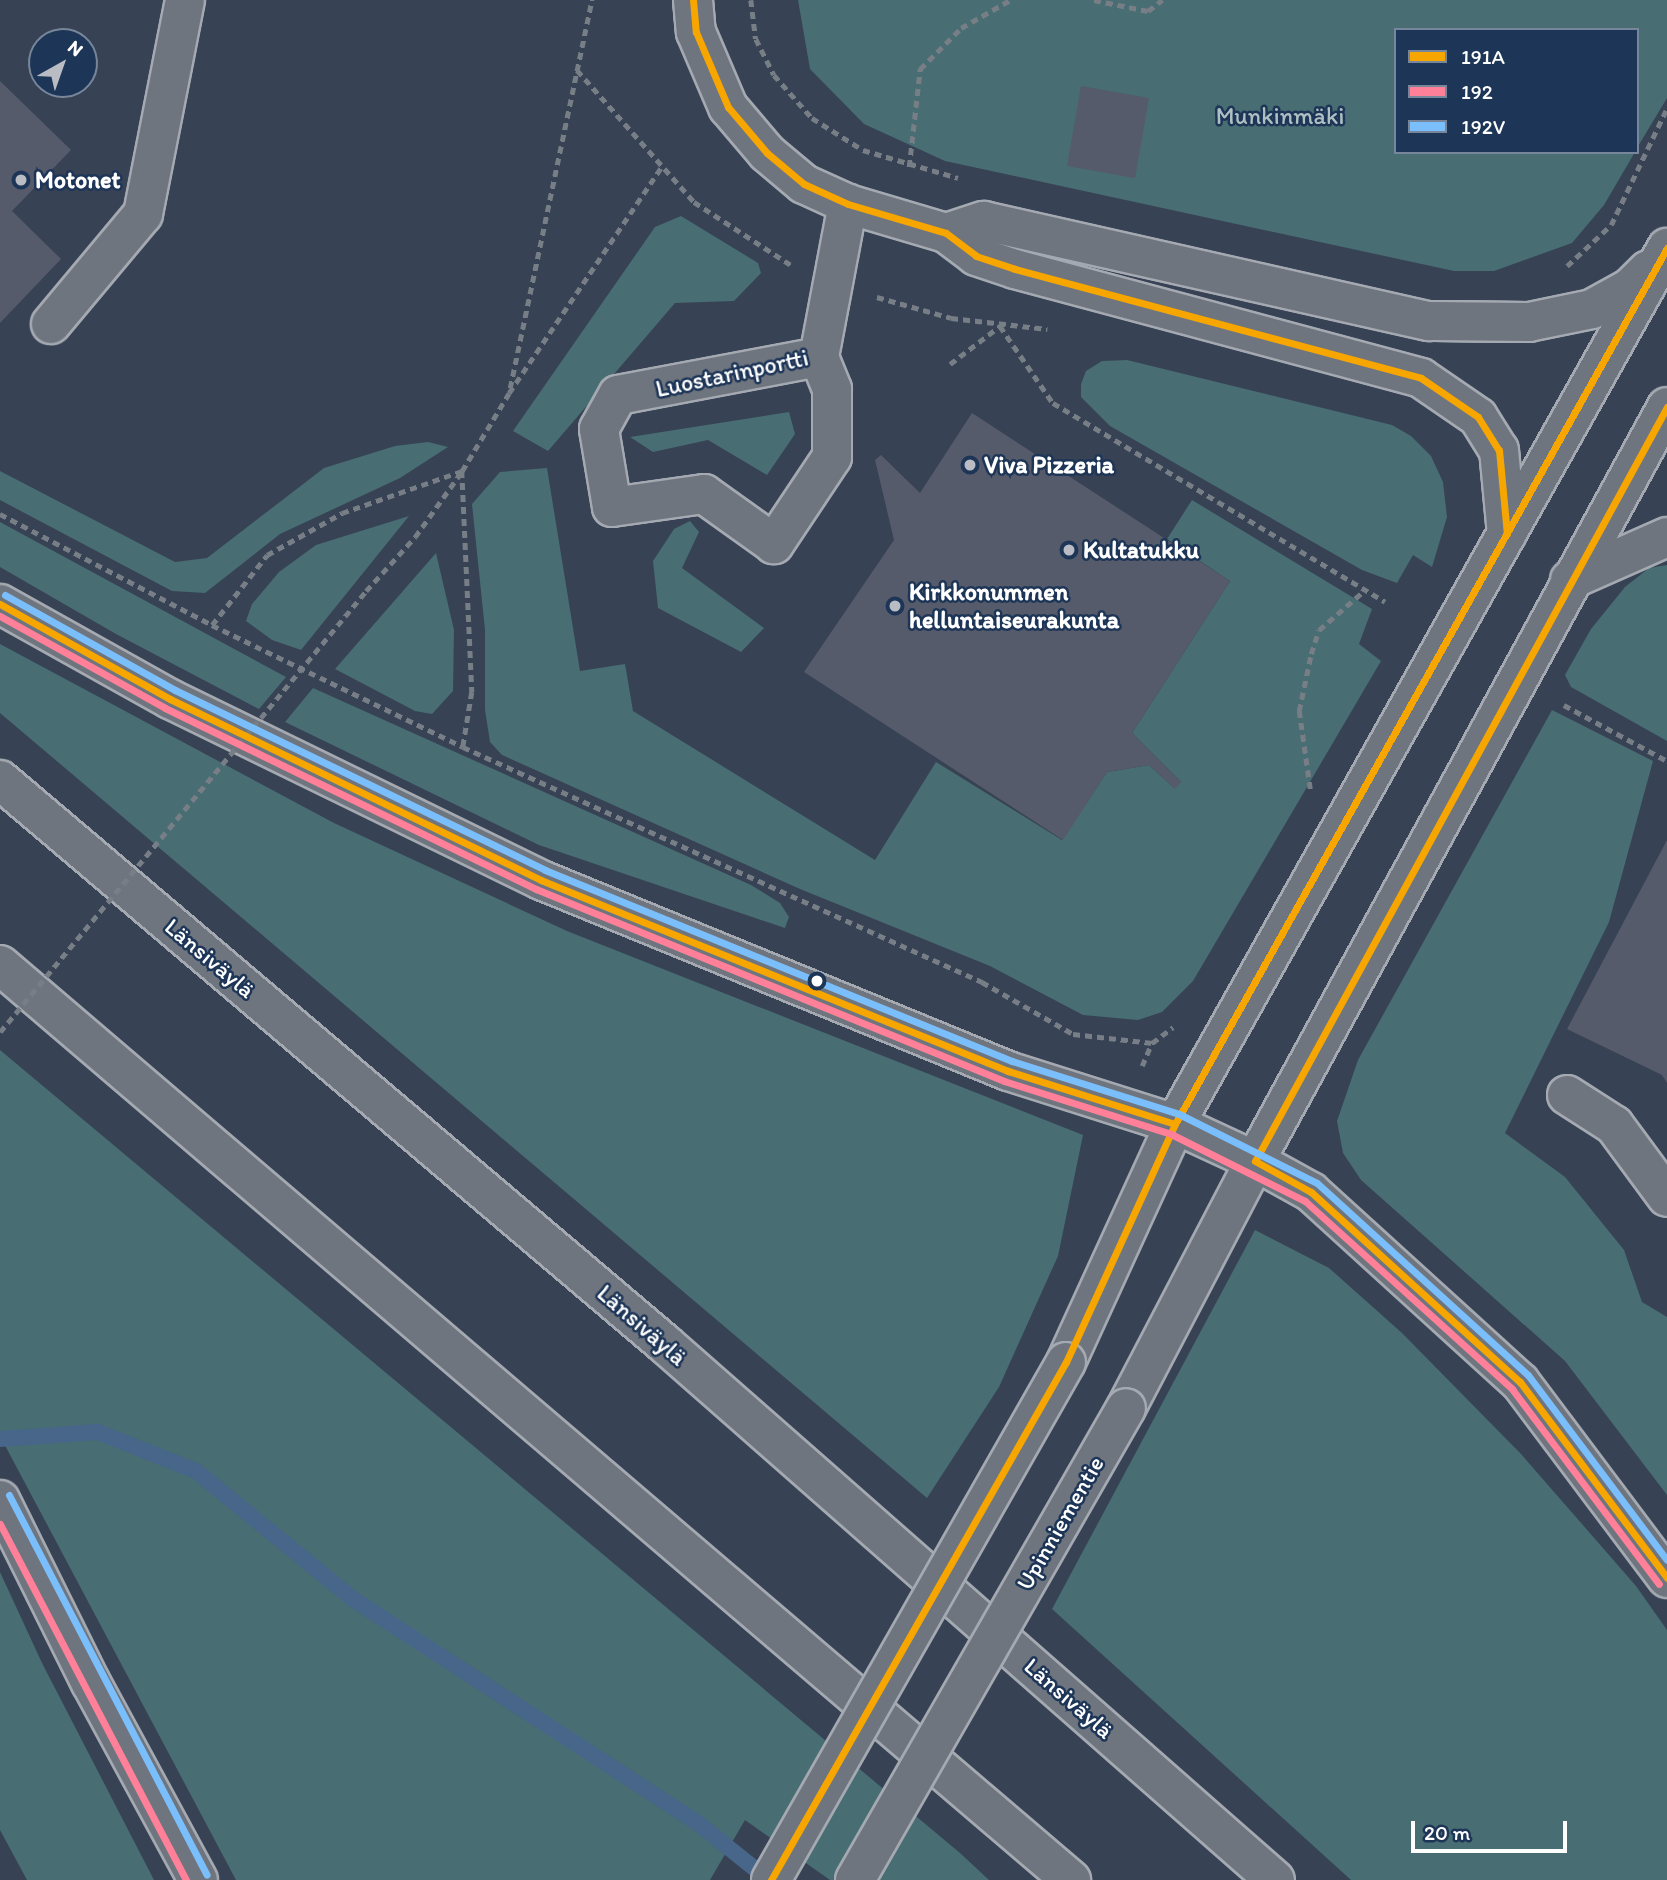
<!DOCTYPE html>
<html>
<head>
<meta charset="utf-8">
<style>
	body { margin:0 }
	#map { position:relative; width:1667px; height:1880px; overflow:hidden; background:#374254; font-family:Itim,sans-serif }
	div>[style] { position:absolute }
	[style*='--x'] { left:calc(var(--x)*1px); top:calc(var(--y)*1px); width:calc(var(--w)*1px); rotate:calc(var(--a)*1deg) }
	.green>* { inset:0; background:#486d73 }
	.stream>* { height:16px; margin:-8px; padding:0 8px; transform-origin:8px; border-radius:8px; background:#47668a }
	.building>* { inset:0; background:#555b6a }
	.path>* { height:4.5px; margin-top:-2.25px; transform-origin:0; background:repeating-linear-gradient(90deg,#777e86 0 7px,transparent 0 12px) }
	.roads { filter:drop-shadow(2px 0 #a5aab2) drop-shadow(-2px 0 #a5aab2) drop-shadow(0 2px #a5aab2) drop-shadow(0 -2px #a5aab2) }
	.minor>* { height:38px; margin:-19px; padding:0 19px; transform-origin:19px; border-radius:19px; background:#6f757e }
	.major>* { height:38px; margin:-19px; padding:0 19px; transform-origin:19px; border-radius:19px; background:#6f757e }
	.highway>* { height:38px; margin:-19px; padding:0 19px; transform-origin:19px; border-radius:19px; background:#6f757e }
	.path-bridge>* { height:4.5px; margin-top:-2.25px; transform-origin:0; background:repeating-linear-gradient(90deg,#777e86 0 7px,transparent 0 12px) }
	.bridges { filter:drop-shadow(2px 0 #a5aab2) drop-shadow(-2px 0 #a5aab2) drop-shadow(0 2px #a5aab2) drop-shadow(0 -2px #a5aab2) }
	.major-bridge>* { height:38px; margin:-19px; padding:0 19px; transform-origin:19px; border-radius:19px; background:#6f757e }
	.bus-1>* { height:7px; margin:-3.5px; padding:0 3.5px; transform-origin:3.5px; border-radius:3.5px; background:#f7a600 }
	.bus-2>* { height:7px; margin:-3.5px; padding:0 3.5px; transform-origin:3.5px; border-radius:3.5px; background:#ff8098 }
	.bus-3>* { height:7px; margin:-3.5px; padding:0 3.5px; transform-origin:3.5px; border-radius:3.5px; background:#7abffc }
	.dots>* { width:19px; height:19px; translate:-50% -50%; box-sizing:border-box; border:4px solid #1d3557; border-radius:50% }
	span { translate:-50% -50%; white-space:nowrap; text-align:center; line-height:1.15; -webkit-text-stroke:5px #1d3557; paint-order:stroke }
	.park-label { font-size:24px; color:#aec0c2 }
	.poi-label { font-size:24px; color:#fff; font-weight:700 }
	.left { translate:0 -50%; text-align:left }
	.street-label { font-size:24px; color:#fff }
	.legend { position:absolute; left:1394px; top:28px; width:245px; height:126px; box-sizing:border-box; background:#1d3557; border:2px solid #77869a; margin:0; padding:9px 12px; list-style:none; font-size:21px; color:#fff }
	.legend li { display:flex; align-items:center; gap:14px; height:35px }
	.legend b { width:35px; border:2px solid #77869a }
	.north { position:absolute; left:28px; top:28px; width:70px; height:70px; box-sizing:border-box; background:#1d3557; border:2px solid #77869a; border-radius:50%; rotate:40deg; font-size:19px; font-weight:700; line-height:28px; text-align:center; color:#fff }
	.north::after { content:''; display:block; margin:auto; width:24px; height:32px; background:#b9bdc3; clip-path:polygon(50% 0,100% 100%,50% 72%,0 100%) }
	.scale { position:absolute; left:1411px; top:1821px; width:156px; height:32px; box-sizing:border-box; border:4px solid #fff; border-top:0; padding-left:9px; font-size:21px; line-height:24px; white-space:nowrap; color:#fff; -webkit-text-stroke:5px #1d3557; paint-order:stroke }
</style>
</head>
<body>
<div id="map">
	<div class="green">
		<div style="clip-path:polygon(798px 0,1667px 0,1667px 98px,1637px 148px,1637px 30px,1396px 30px,1396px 152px,1635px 152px,1604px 205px,1572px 243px,1494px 271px,1454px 271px,945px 161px,864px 124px,810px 69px)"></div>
		<div style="clip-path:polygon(681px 216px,758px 263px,761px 273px,734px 301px,675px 303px,548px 451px,513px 431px,655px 227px)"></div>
		<div style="clip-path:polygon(1127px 360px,1392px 425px,1411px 436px,1431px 456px,1443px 482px,1447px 517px,1432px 567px,1413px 555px,1397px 583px,1362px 570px,1110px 426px,1081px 397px,1081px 384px,1086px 371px,1102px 361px)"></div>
		<div style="clip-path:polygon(789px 412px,795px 434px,767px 475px,708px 440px,653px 452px,630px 437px)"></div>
		<div style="clip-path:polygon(428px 442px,448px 447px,400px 478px,280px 534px,205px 593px,172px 591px,0 500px,0 471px,175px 562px,207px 558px,324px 468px,395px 446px)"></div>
		<div style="clip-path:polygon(547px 468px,580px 671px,625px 664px,633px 711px,875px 860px,936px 762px,1062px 840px,1107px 772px,1149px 765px,1174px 788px,1181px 782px,1132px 733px,1230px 581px,1167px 539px,1192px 500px,1372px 609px,1359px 644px,1381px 661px,1193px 981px,1162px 1012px,1138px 1020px,1083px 1015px,990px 966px,800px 889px,502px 755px,490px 742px,485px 710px,485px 630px,472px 504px,500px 472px)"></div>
		<div style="clip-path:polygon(409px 516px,301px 650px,272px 640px,246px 621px,252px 604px,279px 572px,316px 545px)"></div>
		<div style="clip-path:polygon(690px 521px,699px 532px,682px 568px,764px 628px,741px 652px,658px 608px,653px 561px,674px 529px)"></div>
		<div style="clip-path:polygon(0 522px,286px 677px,259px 709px,116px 634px,0 567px)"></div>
		<div style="clip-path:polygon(436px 553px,454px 630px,453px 691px,432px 714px,415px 711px,335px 669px)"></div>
		<div style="clip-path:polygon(1667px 565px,1667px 741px,1571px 687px,1565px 675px,1591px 629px,1625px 587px,1649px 568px)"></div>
		<div style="clip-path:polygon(0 644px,334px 823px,567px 931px,1083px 1135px,1058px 1256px,999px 1387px,927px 1498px,0 713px)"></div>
		<div style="clip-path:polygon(313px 688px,751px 885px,780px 903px,789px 917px,785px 928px,539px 845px,285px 722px)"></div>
		<div style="clip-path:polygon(1552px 710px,1653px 761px,1609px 922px,1505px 1133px,1565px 1177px,1624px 1250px,1642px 1302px,1667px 1317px,1667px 1495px,1565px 1361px,1361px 1180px,1343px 1153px,1337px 1121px,1358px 1060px)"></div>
		<div style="clip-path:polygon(0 1050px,960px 1853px,989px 1880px,830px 1880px,745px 1820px,710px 1880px,236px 1880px,0 1436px)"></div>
		<div style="clip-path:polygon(1255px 1230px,1329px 1268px,1402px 1333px,1521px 1454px,1636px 1586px,1667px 1630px,1667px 1880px,1351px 1880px,1052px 1609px)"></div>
		<div style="clip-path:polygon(0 1572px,42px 1663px,154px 1880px,27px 1880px,0 1830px)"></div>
	</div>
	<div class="stream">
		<div style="--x:0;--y:1439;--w:98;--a:-4.1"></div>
		<div style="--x:98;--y:1432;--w:105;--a:21.7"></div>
		<div style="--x:196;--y:1471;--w:203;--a:39.2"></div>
		<div style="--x:353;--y:1599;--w:413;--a:33"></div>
		<div style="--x:699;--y:1824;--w:90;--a:38.7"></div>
	</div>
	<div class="building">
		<div style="clip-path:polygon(0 81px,71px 150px,12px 211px,61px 259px,0 323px)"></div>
		<div style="clip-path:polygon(1081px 86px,1149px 98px,1135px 178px,1067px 166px)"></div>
		<div style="clip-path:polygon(972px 413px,1230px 581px,1132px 733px,1181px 782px,1175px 789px,1149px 765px,1107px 772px,1063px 840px,804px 672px,894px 540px,875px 460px,881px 455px,920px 493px)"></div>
		<div style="clip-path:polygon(1667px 840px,1667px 1083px,1662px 1075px,1567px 1029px)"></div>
	</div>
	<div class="path">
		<div style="--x:751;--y:0;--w:39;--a:83"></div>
		<div style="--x:756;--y:39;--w:40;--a:63.4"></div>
		<div style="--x:774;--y:75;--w:57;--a:48.5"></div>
		<div style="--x:812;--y:118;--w:60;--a:32.1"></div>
		<div style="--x:863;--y:150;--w:99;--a:16.4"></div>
		<div style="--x:1094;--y:0;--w:55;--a:11.5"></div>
		<div style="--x:1148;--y:11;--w:18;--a:-38"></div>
		<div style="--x:577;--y:70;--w:176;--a:48.4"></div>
		<div style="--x:694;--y:202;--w:116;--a:33"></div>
		<div style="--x:909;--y:167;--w:99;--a:-83.6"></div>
		<div style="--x:920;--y:69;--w:58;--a:-45"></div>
		<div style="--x:961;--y:28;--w:56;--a:-29.7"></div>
		<div style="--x:1567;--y:266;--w:60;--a:-43"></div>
		<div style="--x:1611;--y:225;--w:130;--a:-64.4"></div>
		<div style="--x:877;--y:297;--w:77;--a:15.8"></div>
		<div style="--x:951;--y:318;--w:97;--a:6.5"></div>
		<div style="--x:950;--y:364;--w:63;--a:-37.2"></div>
		<div style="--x:1000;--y:326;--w:93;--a:55.5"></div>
		<div style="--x:1053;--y:403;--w:387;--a:30.9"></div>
		<div style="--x:510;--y:388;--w:397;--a:-78.1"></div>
		<div style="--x:0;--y:514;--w:239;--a:27.6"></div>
		<div style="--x:212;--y:625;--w:279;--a:25.9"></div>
		<div style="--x:463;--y:747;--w:570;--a:24.36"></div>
		<div style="--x:982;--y:982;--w:105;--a:29.7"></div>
		<div style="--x:1073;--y:1034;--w:80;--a:6.5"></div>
		<div style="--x:366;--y:591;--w:73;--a:-47.8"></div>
		<div style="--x:415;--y:537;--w:81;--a:-54.5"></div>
		<div style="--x:462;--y:471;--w:91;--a:-58.9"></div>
		<div style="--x:509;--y:393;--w:272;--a:-56"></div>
		<div style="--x:212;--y:625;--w:89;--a:-51.8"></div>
		<div style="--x:267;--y:555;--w:86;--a:-29.2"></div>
		<div style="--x:342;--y:513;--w:127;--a:-19.3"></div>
		<div style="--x:462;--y:471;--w:221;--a:87.4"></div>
		<div style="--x:472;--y:692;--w:56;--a:99.3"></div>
		<div style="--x:1564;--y:705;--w:117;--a:28.5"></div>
		<div style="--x:1310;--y:789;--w:79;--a:-98"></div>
		<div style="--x:1299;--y:711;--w:58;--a:-78.1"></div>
		<div style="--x:1311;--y:654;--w:25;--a:-72"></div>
		<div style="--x:1319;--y:630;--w:61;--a:-41"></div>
		<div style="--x:1142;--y:1066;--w:25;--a:-67"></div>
		<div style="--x:1152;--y:1043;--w:26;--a:-37"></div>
	</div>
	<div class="roads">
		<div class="minor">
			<div style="--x:51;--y:324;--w:143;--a:-50.1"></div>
			<div style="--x:143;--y:214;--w:218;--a:-78.9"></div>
			<div style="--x:819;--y:357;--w:35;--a:68"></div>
			<div style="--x:832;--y:389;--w:68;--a:90"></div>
			<div style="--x:832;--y:457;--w:105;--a:123.7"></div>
			<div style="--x:774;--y:544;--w:86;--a:-144.5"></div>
			<div style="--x:704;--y:494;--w:93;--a:172"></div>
			<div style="--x:612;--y:507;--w:79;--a:-99.5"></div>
			<div style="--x:599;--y:429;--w:39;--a:-61"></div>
			<div style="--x:618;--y:395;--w:205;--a:-10.7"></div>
			<div style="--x:819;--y:357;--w:156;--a:-79.3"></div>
			<div style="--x:1567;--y:1095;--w:56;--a:32.6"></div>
			<div style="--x:1614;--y:1125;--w:89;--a:53.6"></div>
		</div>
		<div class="major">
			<div style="--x:693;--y:0;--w:32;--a:85"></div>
			<div style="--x:696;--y:32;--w:82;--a:66.9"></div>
			<div style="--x:728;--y:107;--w:60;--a:49.7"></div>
			<div style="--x:767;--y:153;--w:48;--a:40"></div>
			<div style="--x:804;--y:184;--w:48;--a:24.4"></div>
			<div style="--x:848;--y:204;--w:102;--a:16.5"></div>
			<div style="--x:946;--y:233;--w:38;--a:37"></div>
			<div style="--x:976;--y:256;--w:41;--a:18.4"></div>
			<div style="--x:1015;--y:269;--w:420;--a:15"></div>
			<div style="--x:1421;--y:378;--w:69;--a:34.4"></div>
			<div style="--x:1478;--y:417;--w:39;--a:58"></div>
			<div style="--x:1499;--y:450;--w:84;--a:84.6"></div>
			<div style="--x:946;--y:233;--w:40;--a:-18"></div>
			<div style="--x:984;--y:221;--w:456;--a:12.7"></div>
			<div style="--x:1429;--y:321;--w:100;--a:0.6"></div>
			<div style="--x:1529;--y:322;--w:64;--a:-11.7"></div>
			<div style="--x:1592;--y:309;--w:43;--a:-28.9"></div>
			<div style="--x:1630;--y:288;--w:25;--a:-45"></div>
			<div style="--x:1570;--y:580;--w:106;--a:-23.9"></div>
			<div style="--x:0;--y:604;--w:195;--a:29.2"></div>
			<div style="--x:170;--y:699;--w:413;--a:26"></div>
			<div style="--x:541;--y:880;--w:505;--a:22.24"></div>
			<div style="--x:1008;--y:1071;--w:175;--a:17.6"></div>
			<div style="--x:1175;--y:1124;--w:88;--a:24.8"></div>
			<div style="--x:1066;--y:1362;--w:262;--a:-65.4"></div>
			<div style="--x:1175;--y:1124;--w:1005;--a:-60.68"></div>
			<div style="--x:1126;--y:1408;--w:279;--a:-62.4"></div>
			<div style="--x:1255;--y:1161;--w:859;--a:-61.35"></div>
			<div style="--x:0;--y:1500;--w:204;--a:63.6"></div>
			<div style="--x:91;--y:1683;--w:224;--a:61.5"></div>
		</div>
		<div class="highway">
			<div style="--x:0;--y:780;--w:872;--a:40.3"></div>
			<div style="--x:665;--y:1344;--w:812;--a:41.31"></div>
			<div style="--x:0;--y:965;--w:1409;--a:40.51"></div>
			<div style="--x:1255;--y:1161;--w:64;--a:29"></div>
			<div style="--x:1311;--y:1192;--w:282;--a:42.3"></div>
			<div style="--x:1520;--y:1382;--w:245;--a:53.1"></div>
		</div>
	</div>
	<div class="path-bridge">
		<div style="--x:0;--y:1032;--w:573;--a:-50.31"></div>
	</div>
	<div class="bridges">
		<div class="major-bridge">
			<div style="--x:771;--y:1880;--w:596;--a:-60.34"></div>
			<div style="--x:855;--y:1880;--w:544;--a:-60.14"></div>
		</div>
	</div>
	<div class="bus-1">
		<div style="--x:693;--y:0;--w:32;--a:85"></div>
		<div style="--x:696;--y:32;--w:82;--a:66.9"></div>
		<div style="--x:728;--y:107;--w:60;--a:49.7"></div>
		<div style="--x:767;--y:153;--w:48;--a:40"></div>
		<div style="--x:804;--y:184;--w:48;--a:24.4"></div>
		<div style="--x:848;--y:204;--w:102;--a:16.5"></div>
		<div style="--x:946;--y:233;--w:38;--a:37"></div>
		<div style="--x:976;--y:256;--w:41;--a:18.4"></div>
		<div style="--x:1015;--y:269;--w:420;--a:15"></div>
		<div style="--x:1421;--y:378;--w:69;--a:34.4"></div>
		<div style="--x:1478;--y:417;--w:39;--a:58"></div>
		<div style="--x:1499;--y:450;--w:84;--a:84.6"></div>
		<div style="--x:1667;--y:407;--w:859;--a:118.65"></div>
		<div style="--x:1255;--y:1161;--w:64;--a:29"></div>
		<div style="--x:1311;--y:1192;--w:282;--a:42.3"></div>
		<div style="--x:1520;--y:1382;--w:245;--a:53.1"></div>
		<div style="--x:0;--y:604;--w:195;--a:29.2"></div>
		<div style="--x:170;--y:699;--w:413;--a:26"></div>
		<div style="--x:541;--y:880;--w:505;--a:22.24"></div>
		<div style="--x:1008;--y:1071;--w:175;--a:17.6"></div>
		<div style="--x:771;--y:1880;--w:596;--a:-60.34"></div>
		<div style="--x:1066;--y:1362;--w:262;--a:-65.4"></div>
		<div style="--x:1175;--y:1124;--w:1005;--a:-60.68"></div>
	</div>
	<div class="bus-2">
		<div style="--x:0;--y:616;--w:189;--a:29.1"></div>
		<div style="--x:165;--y:708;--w:413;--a:26"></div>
		<div style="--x:536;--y:889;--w:506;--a:22.31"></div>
		<div style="--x:1004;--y:1081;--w:175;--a:17.6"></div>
		<div style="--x:1171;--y:1134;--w:150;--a:26.6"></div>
		<div style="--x:1305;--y:1201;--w:280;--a:42.2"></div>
		<div style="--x:1512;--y:1389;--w:244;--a:53"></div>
		<div style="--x:0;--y:1524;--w:402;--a:62.4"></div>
	</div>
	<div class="bus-3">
		<div style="--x:5;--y:595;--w:195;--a:29.2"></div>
		<div style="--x:175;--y:690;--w:411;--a:25.9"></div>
		<div style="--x:545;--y:870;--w:505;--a:22.24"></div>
		<div style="--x:1012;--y:1061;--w:175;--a:17.6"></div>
		<div style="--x:1179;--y:1114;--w:154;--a:26.6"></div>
		<div style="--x:1317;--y:1183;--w:285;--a:42.3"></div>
		<div style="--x:1528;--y:1375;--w:231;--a:53.1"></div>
		<div style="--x:9;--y:1495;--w:428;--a:62.5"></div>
	</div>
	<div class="dots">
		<div style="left:21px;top:180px;background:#b9bdc3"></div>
		<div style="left:970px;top:465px;background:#b9bdc3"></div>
		<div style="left:1069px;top:550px;background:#b9bdc3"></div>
		<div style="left:895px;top:606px;background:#b9bdc3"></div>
		<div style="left:817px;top:981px;background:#fff"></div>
	</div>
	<div class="park-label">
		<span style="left:1280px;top:116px">Munkinmäki</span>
	</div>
	<div class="poi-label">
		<span class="left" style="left:35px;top:180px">Motonet</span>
		<span class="left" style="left:984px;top:465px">Viva Pizzeria</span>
		<span class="left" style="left:1083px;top:550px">Kultatukku</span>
		<span class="left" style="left:909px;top:606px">Kirkkonummen<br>helluntaiseurakunta</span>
	</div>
	<div class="street-label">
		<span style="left:732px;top:373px;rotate:-12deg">Luostarinportti</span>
		<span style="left:210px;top:958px;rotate:40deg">Länsiväylä</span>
		<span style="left:642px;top:1325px;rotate:41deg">Länsiväylä</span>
		<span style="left:1060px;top:1523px;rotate:-60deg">Upinniementie</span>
		<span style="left:1069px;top:1698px;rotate:41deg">Länsiväylä</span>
	</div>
	<ul class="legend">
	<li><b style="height:9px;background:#f7a600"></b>191A</li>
	<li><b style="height:9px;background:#ff8098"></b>192</li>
	<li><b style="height:9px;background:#7abffc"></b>192V</li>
	</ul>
	<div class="north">N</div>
	<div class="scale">20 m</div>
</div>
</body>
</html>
